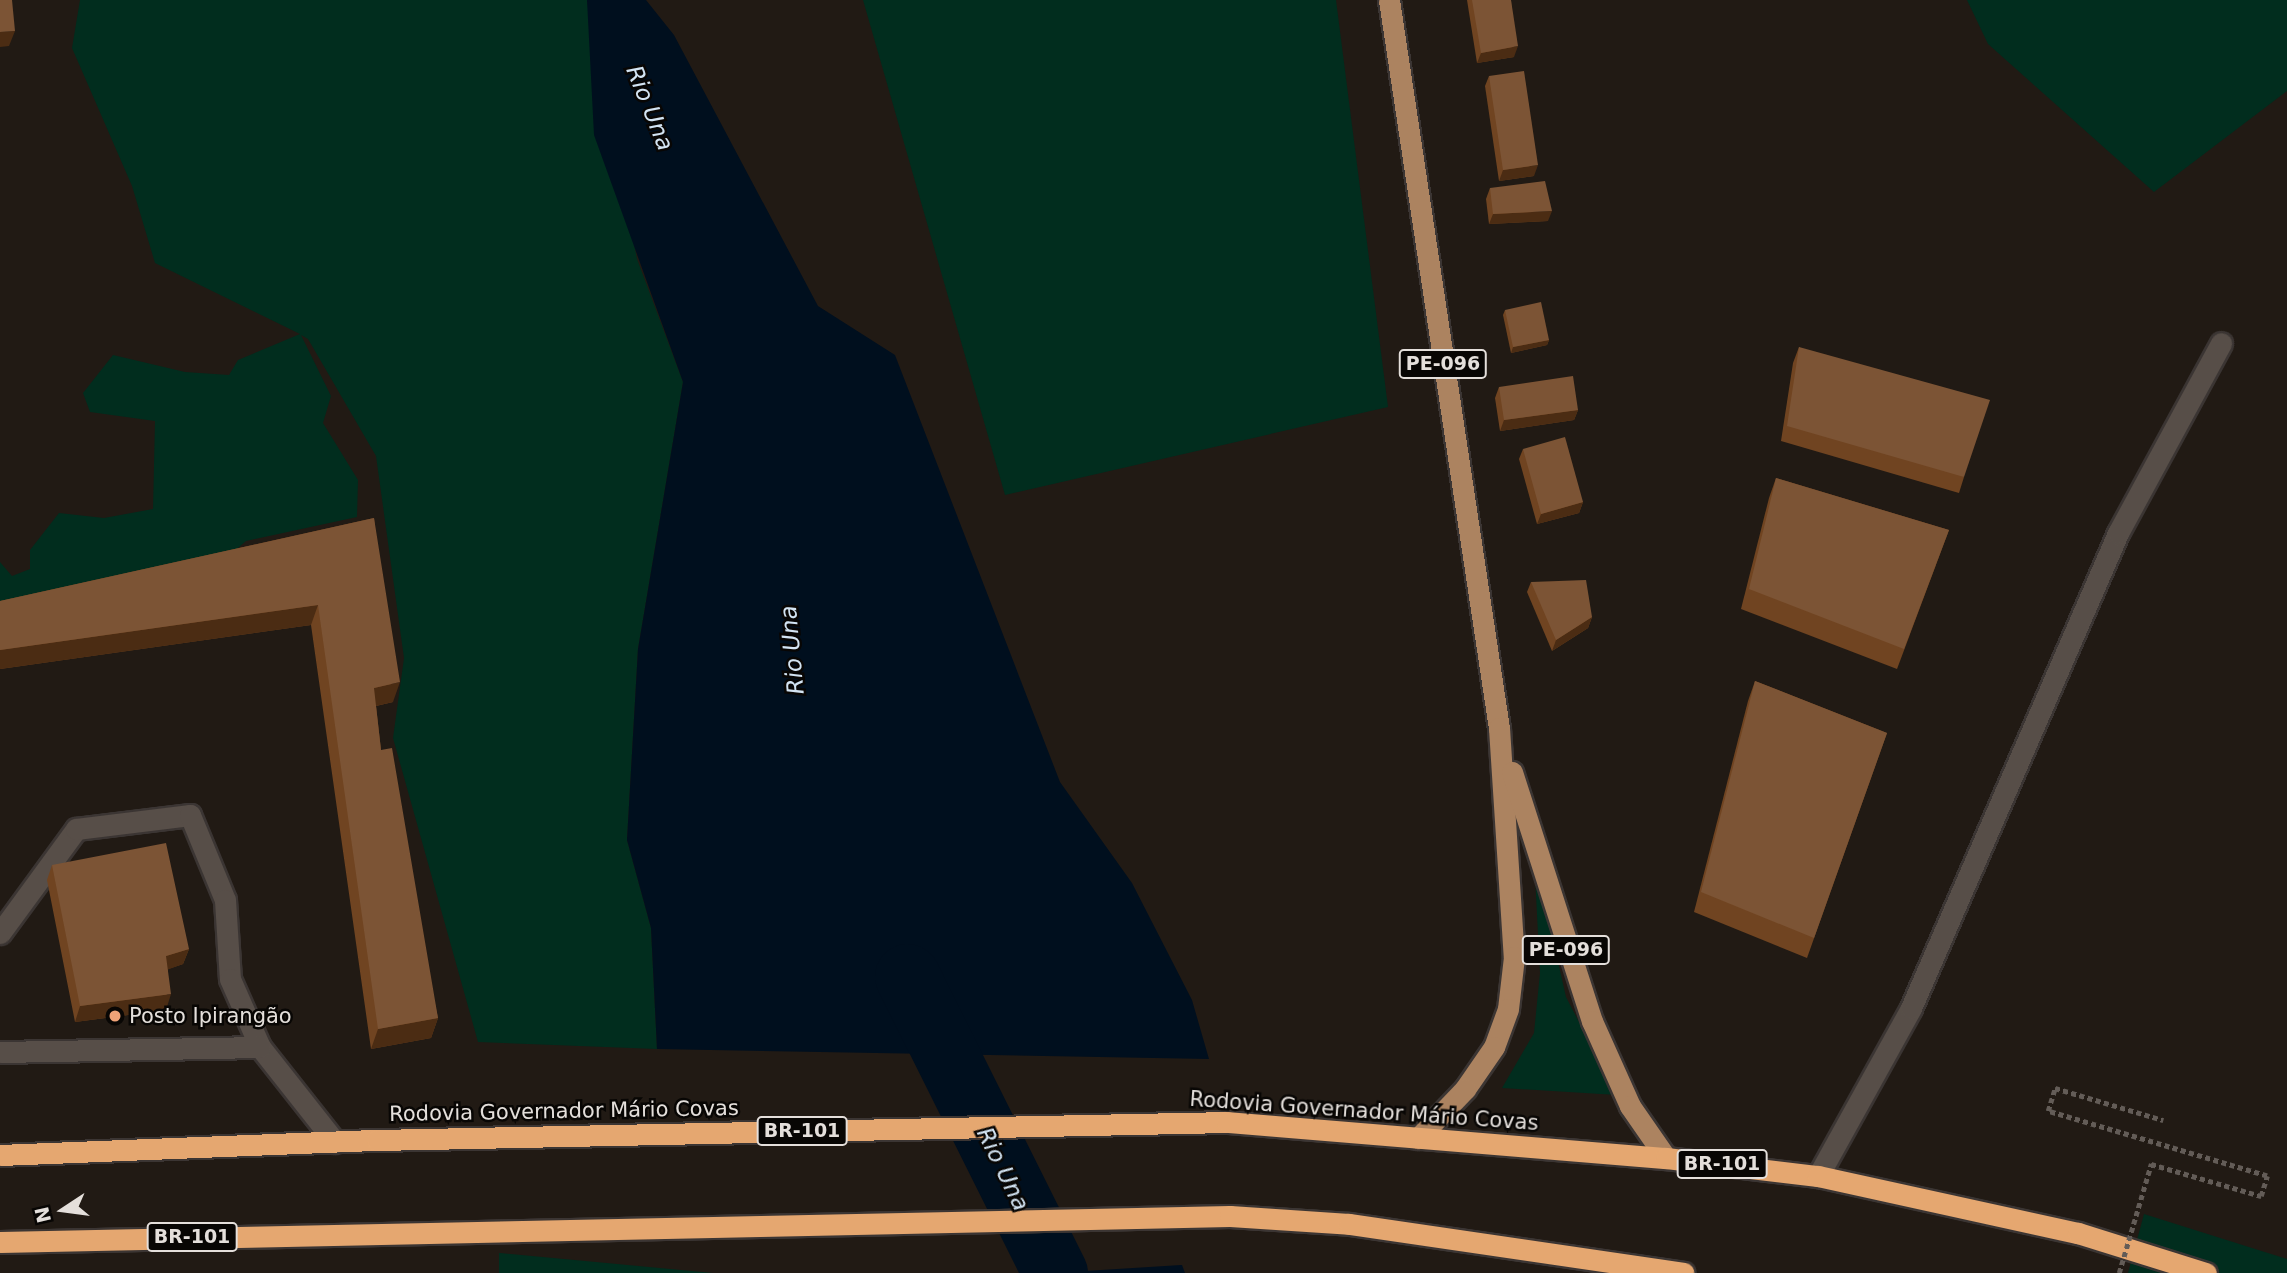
<!DOCTYPE html>
<html>
<head>
<meta charset="utf-8">
<style>
	body { margin:0 }
	#map { position:relative; width:2287px; height:1273px; overflow:hidden; background:#211a14; font-family:"DejaVu Sans",sans-serif }
	div>[style] { position:absolute }
	[style*='--x'] { left:calc(var(--x)*1px); top:calc(var(--y)*1px); width:calc(var(--w)*1px); rotate:calc(var(--a)*1deg) }
	.green>* { inset:0; background:#012d1e }
	.water>* { inset:0; background:#000f1e }
	.river>* { height:65px; margin:-32.5px; padding:0 32.5px; transform-origin:32.5px; border-radius:32.5px; background:#000f1e }
	.roads { filter:drop-shadow(2px 0 #3b3533) drop-shadow(-2px 0 #3b3533) drop-shadow(0 2px #3b3533) drop-shadow(0 -2px #3b3533) }
	.minor>* { height:21px; margin:-10.5px; padding:0 10.5px; transform-origin:10.5px; border-radius:10.5px; background:#574e48 }
	.major>* { height:21px; margin:-10.5px; padding:0 10.5px; transform-origin:10.5px; border-radius:10.5px; background:#ac8360 }
	.highway>* { height:21px; margin:-10.5px; padding:0 10.5px; transform-origin:10.5px; border-radius:10.5px; background:#e5a770 }
	.path-bridge>* { height:4.5px; margin-top:-2.25px; transform-origin:0; background:repeating-linear-gradient(90deg,#635c57 0 5px,transparent 0 8.5px) }
	.wall>* { inset:0; background:#704421 }
	.shaded-wall>* { inset:0; background:#4b2c13 }
	.building>* { inset:0; background:#7c5435 }
	.dots>* { width:19px; height:19px; translate:-50% -50%; box-sizing:border-box; border:4px solid #080604; border-radius:50% }
	span { translate:-50% -50%; white-space:nowrap; text-align:center; line-height:1.15; -webkit-text-stroke:5px #080604; paint-order:stroke }
	.shield-label span { padding:2px 5px; background:#080604; border:2px solid; border-radius:5px; -webkit-text-stroke-width:0 }
	.shield-label { font-size:19px; color:#e4dfdb; font-weight:700 }
	.poi-label { font-size:21px; color:#e4dfdb }
	.left { translate:0 -50%; text-align:left }
	.street-label { font-size:21px; color:#e4dfdb }
	.water-label { font-size:23px; color:#d3e4f3; font-style:italic }
	.north { position:absolute; left:28px; top:1175px; width:70px; height:70px; -webkit-text-stroke:5px #080604; paint-order:stroke; rotate:257deg; font-size:19px; font-weight:700; line-height:28px; text-align:center; color:#e4dfdb }
	.north::after { content:''; display:block; margin:auto; width:24px; height:32px; background:#e4dfdb; clip-path:polygon(50% 0,100% 100%,50% 72%,0 100%) }
</style>
</head>
<body>
<div id="map">
	<div class="green">
		<div style="clip-path:polygon(80px 0,587px 0,637px 259px,683px 382px,638px 649px,627px 840px,651px 928px,657px 1049px,478px 1042px,393px 738px,404px 658px,376px 456px,308px 339px,301px 335px,331px 396px,323px 423px,358px 480px,357px 517px,246px 541px,209px 573px,0 638px,0 562px,12px 576px,30px 569px,30px 550px,59px 513px,104px 518px,153px 509px,155px 421px,90px 412px,83px 393px,113px 355px,185px 372px,229px 375px,238px 360px,300px 334px,155px 263px,132px 186px,72px 48px)"></div>
		<div style="clip-path:polygon(863px 0,1336px 0,1388px 407px,1005px 495px)"></div>
		<div style="clip-path:polygon(1967px 0,2287px 0,2287px 91px,2154px 192px,1988px 44px)"></div>
		<div style="clip-path:polygon(1534px 856px,1566px 997px,1617px 1095px,1502px 1088px,1534px 1033px,1540px 973px)"></div>
		<div style="clip-path:polygon(2144px 1214px,2287px 1259px,2287px 1273px,2128px 1273px)"></div>
		<div style="clip-path:polygon(499px 1253px,500px 1253px,713px 1273px,499px 1273px)"></div>
	</div>
	<div class="water">
		<div style="clip-path:polygon(587px 0,646px 0,674px 35px,818px 306px,895px 355px,1060px 782px,1132px 883px,1192px 1000px,1209px 1059px,657px 1049px,651px 928px,627px 840px,638px 649px,683px 382px,594px 135px)"></div>
		<div style="clip-path:polygon(1182px 1265px,1185px 1273px,1053px 1273px,1181px 1265px)"></div>
	</div>
	<div class="river">
		<div style="--x:907;--y:976;--w:332;--a:63.5"></div>
	</div>
	<div class="roads">
		<div class="minor">
			<div style="--x:0;--y:933;--w:129;--a:-53.8"></div>
			<div style="--x:76;--y:829;--w:115;--a:-7"></div>
			<div style="--x:190;--y:815;--w:92;--a:67.6"></div>
			<div style="--x:225;--y:900;--w:79;--a:86.4"></div>
			<div style="--x:230;--y:979;--w:74;--a:66.2"></div>
			<div style="--x:260;--y:1047;--w:121;--a:51.7"></div>
			<div style="--x:0;--y:1052;--w:260;--a:-1.1"></div>
			<div style="--x:1818;--y:1176;--w:192;--a:-61"></div>
			<div style="--x:1911;--y:1008;--w:518;--a:-66.45"></div>
			<div style="--x:2118;--y:533;--w:216;--a:-61.5"></div>
		</div>
		<div class="major">
			<div style="--x:1389;--y:0;--w:736;--a:81.41"></div>
			<div style="--x:1499;--y:728;--w:229;--a:86.3"></div>
			<div style="--x:1514;--y:957;--w:52;--a:96.6"></div>
			<div style="--x:1508;--y:1009;--w:40;--a:110.2"></div>
			<div style="--x:1494;--y:1047;--w:51;--a:124.6"></div>
			<div style="--x:1465;--y:1089;--w:68;--a:133.8"></div>
			<div style="--x:1512;--y:772;--w:262;--a:72.2"></div>
			<div style="--x:1592;--y:1021;--w:93;--a:65.9"></div>
			<div style="--x:1630;--y:1106;--w:63;--a:55.3"></div>
		</div>
		<div class="highway">
			<div style="--x:0;--y:1155;--w:377;--a:-2.3"></div>
			<div style="--x:377;--y:1140;--w:850;--a:-1.21"></div>
			<div style="--x:1227;--y:1122;--w:440;--a:4.7"></div>
			<div style="--x:1666;--y:1158;--w:153;--a:6.8"></div>
			<div style="--x:1818;--y:1176;--w:266;--a:12.4"></div>
			<div style="--x:2078;--y:1233;--w:134;--a:17.4"></div>
			<div style="--x:0;--y:1242;--w:1230;--a:-1.21"></div>
			<div style="--x:1230;--y:1216;--w:119;--a:3.8"></div>
			<div style="--x:1349;--y:1224;--w:338;--a:8.3"></div>
		</div>
	</div>
	<div class="path-bridge">
		<div style="--x:2119;--y:1273;--w:114;--a:-73.6"></div>
		<div style="--x:2151;--y:1164;--w:115;--a:16.2"></div>
		<div style="--x:2261;--y:1196;--w:21;--a:-73"></div>
		<div style="--x:2267;--y:1176;--w:228;--a:-163.5"></div>
		<div style="--x:2048;--y:1111;--w:24;--a:-73"></div>
		<div style="--x:2055;--y:1088;--w:113;--a:16.5"></div>
	</div>
	<div class="wall">
		<div style="clip-path:polygon(1467px 0,1511px 0,1514px 57px,1477px 63px)"></div>
		<div style="clip-path:polygon(1489px 76px,1534px 176px,1499px 181px,1485px 86px)"></div>
		<div style="clip-path:polygon(1490px 188px,1548px 221px,1489px 224px,1486px 199px)"></div>
		<div style="clip-path:polygon(1505px 310px,1549px 340px,1547px 345px,1511px 353px,1503px 315px)"></div>
		<div style="clip-path:polygon(1799px 347px,1964px 477px,1959px 493px,1781px 441px,1793px 363px)"></div>
		<div style="clip-path:polygon(1499px 387px,1578px 410px,1574px 420px,1500px 431px,1495px 398px)"></div>
		<div style="clip-path:polygon(1523px 449px,1583px 502px,1579px 513px,1537px 524px,1519px 459px)"></div>
		<div style="clip-path:polygon(1776px 478px,1949px 530px,1897px 669px,1741px 609px,1769px 498px)"></div>
		<div style="clip-path:polygon(374px 518px,393px 702px,376px 706px,381px 750px,438px 1018px,431px 1038px,371px 1049px,311px 625px,0 669px,0 601px)"></div>
		<div style="clip-path:polygon(1531px 582px,1592px 617px,1588px 628px,1552px 651px,1527px 592px)"></div>
		<div style="clip-path:polygon(1755px 681px,1887px 733px,1807px 958px,1694px 912px,1748px 701px)"></div>
		<div style="clip-path:polygon(52px 865px,189px 949px,183px 964px,168px 969px,166px 1010px,75px 1022px,47px 880px)"></div>
	</div>
	<div class="shaded-wall">
		<div style="clip-path:polygon(15px 31px,9px 46px,0 47px,0 32px)"></div>
		<div style="clip-path:polygon(1518px 46px,1514px 57px,1477px 63px,1481px 53px)"></div>
		<div style="clip-path:polygon(1538px 165px,1534px 176px,1499px 181px,1503px 170px)"></div>
		<div style="clip-path:polygon(1552px 211px,1548px 221px,1489px 224px,1493px 214px)"></div>
		<div style="clip-path:polygon(1549px 340px,1547px 345px,1511px 353px,1513px 347px)"></div>
		<div style="clip-path:polygon(1578px 410px,1574px 420px,1500px 431px,1504px 420px)"></div>
		<div style="clip-path:polygon(1583px 502px,1579px 513px,1537px 524px,1541px 514px)"></div>
		<div style="clip-path:polygon(318px 605px,311px 625px,0 669px,0 650px)"></div>
		<div style="clip-path:polygon(1592px 617px,1588px 628px,1552px 651px,1556px 640px)"></div>
		<div style="clip-path:polygon(400px 682px,393px 702px,367px 708px,374px 688px)"></div>
		<div style="clip-path:polygon(189px 949px,183px 964px,161px 972px,166px 956px)"></div>
		<div style="clip-path:polygon(171px 994px,166px 1010px,75px 1022px,80px 1006px)"></div>
		<div style="clip-path:polygon(438px 1018px,431px 1038px,371px 1049px,378px 1029px)"></div>
	</div>
	<div class="building">
		<div style="clip-path:polygon(0 0,12px 0,15px 31px,0 32px)"></div>
		<div style="clip-path:polygon(1472px 0,1511px 0,1518px 46px,1481px 53px)"></div>
		<div style="clip-path:polygon(1524px 71px,1538px 165px,1503px 170px,1489px 76px)"></div>
		<div style="clip-path:polygon(1545px 181px,1552px 211px,1493px 214px,1490px 188px)"></div>
		<div style="clip-path:polygon(1541px 302px,1549px 340px,1513px 347px,1505px 310px)"></div>
		<div style="clip-path:polygon(1799px 347px,1990px 400px,1964px 477px,1787px 426px)"></div>
		<div style="clip-path:polygon(1573px 376px,1578px 410px,1504px 420px,1499px 387px)"></div>
		<div style="clip-path:polygon(1565px 437px,1583px 502px,1541px 514px,1523px 449px)"></div>
		<div style="clip-path:polygon(1776px 478px,1949px 530px,1904px 649px,1749px 589px)"></div>
		<div style="clip-path:polygon(374px 518px,400px 682px,374px 688px,381px 750px,392px 748px,438px 1018px,378px 1029px,318px 605px,0 650px,0 601px)"></div>
		<div style="clip-path:polygon(1586px 580px,1592px 617px,1556px 640px,1531px 582px)"></div>
		<div style="clip-path:polygon(1755px 681px,1887px 733px,1814px 938px,1701px 892px)"></div>
		<div style="clip-path:polygon(166px 843px,189px 949px,166px 956px,171px 994px,80px 1006px,52px 865px)"></div>
	</div>
	<div class="dots">
		<div style="left:115px;top:1016px;background:#f0a378"></div>
	</div>
	<div class="shield-label">
		<span style="left:1443px;top:364px">PE-096</span>
		<span style="left:1566px;top:950px">PE-096</span>
		<span style="left:802px;top:1131px">BR-101</span>
		<span style="left:1722px;top:1164px">BR-101</span>
		<span style="left:192px;top:1237px">BR-101</span>
	</div>
	<div class="poi-label">
		<span class="left" style="left:129px;top:1016px">Posto Ipirangão</span>
	</div>
	<div class="street-label">
		<span style="left:564px;top:1111px;rotate:-1deg">Rodovia Governador Mário Covas</span>
		<span style="left:1364px;top:1111px;rotate:4deg">Rodovia Governador Mário Covas</span>
	</div>
	<div class="water-label">
		<span style="left:650px;top:108px;rotate:68deg">Rio Una</span>
		<span style="left:792px;top:650px;rotate:-95deg">Rio Una</span>
		<span style="left:1003px;top:1169px;rotate:64deg">Rio Una</span>
	</div>
	<div class="north">N</div>
</div>
</body>
</html>
